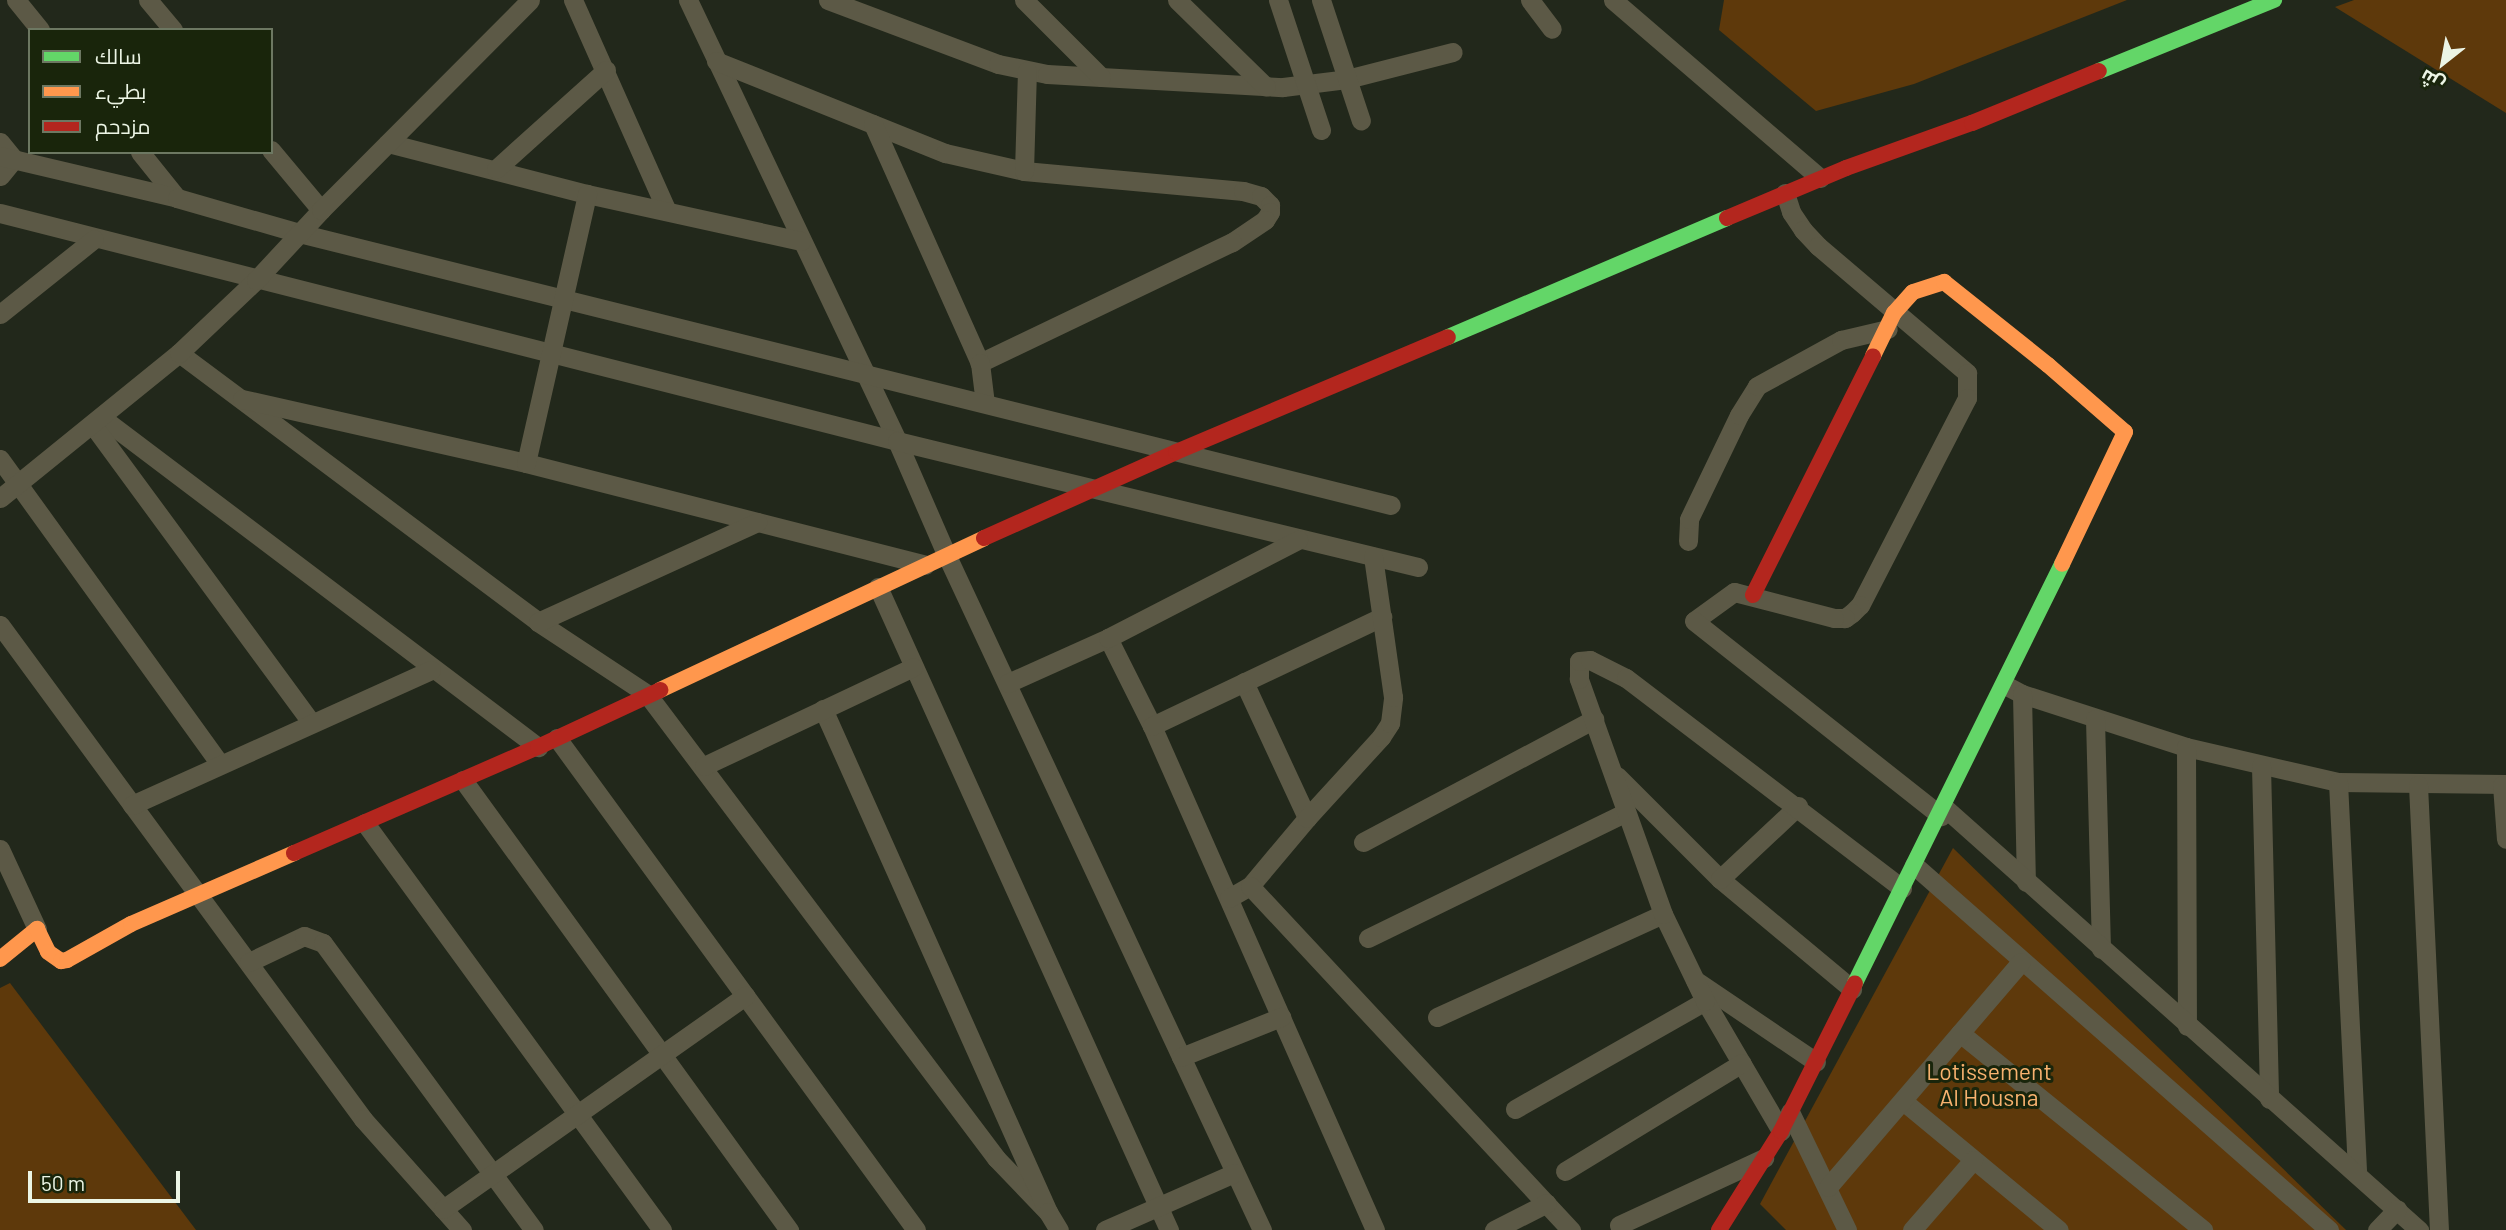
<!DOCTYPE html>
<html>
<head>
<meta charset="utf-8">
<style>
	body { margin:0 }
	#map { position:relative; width:2506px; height:1230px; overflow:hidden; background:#22281b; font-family:Barlow,Cairo,sans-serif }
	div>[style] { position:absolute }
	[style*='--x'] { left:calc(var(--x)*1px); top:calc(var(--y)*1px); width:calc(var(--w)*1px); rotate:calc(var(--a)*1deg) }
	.green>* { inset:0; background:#5e390b }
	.street>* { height:19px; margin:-9.5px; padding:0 9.5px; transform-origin:9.5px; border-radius:9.5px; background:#5c5946 }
	.fast>* { height:16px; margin:-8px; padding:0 8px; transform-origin:8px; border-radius:8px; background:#63d668 }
	.slow>* { height:16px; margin:-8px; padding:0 8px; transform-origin:8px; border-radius:8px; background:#ff974d }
	.jam>* { height:16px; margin:-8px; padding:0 8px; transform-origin:8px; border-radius:8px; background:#b3261e }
	span { translate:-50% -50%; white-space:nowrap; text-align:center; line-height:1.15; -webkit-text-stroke:6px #19250b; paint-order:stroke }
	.park-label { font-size:23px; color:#f8b26f }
	.legend { position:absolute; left:28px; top:28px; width:245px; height:126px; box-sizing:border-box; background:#19250b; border:2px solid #6d7862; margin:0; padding:9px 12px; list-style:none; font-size:21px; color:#ecf5e5 }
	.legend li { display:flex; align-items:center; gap:14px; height:35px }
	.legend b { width:35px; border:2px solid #6d7862 }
	.north { position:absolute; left:2408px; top:28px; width:70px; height:70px; -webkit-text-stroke:5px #19250b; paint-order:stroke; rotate:211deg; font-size:19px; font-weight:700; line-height:28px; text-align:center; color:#ecf5e5 }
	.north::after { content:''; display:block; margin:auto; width:24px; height:32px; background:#ecf5e5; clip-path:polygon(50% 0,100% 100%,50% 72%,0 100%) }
	.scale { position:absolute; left:28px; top:1171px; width:152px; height:32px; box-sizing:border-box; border:4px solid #ecf5e5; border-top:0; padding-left:9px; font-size:21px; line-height:24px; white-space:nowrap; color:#ecf5e5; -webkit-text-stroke:5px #19250b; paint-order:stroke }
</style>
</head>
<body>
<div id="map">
	<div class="green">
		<div style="clip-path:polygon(1724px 0,2127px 0,1914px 84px,1816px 111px,1719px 30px)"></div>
		<div style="clip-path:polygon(2354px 0,2506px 0,2506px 113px,2335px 7px)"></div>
		<div style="clip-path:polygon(1953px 848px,2346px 1230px,1786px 1230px,1760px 1204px)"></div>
		<div style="clip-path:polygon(10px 983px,196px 1230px,0 1230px,0 988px)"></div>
	</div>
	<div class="street">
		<div style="--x:16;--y:0;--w:38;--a:51"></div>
		<div style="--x:148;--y:0;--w:39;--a:50"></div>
		<div style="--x:573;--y:0;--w:231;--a:66"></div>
		<div style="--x:688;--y:0;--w:488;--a:64.6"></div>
		<div style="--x:897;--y:441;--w:125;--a:66.5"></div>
		<div style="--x:947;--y:556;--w:744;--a:64.95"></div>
		<div style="--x:828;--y:0;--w:182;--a:20.6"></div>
		<div style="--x:998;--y:64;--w:50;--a:11.5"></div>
		<div style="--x:1047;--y:74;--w:236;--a:3.2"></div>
		<div style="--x:1283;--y:87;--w:64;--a:-7.1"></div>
		<div style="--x:1347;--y:79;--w:109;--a:-14.3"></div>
		<div style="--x:1024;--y:0;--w:109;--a:45"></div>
		<div style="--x:1177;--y:0;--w:124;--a:44.3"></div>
		<div style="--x:1278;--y:0;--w:137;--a:71.7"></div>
		<div style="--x:1321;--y:0;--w:127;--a:71.7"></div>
		<div style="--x:1530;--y:0;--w:36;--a:53"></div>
		<div style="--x:1613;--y:0;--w:273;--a:40.7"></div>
		<div style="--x:716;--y:61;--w:247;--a:21.9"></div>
		<div style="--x:945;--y:153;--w:81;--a:12.8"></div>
		<div style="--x:1024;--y:171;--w:220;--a:5.2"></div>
		<div style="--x:1243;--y:191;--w:19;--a:16"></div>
		<div style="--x:1261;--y:196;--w:13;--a:45"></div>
		<div style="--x:1270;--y:205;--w:7;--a:90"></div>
		<div style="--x:1270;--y:212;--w:9;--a:122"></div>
		<div style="--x:1265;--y:220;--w:40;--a:146"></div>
		<div style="--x:1232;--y:242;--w:280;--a:154.4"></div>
		<div style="--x:873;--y:124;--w:262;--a:65.9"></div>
		<div style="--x:980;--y:363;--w:39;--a:83"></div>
		<div style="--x:0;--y:142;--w:22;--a:51"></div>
		<div style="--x:14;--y:159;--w:22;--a:129"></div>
		<div style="--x:388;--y:143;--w:205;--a:14.4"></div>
		<div style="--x:587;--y:194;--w:219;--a:12.4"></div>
		<div style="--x:271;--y:150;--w:78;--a:50.2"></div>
		<div style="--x:140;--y:152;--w:59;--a:51.2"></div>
		<div style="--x:0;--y:156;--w:182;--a:13.3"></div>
		<div style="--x:177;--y:198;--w:127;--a:16"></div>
		<div style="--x:299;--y:233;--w:1125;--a:13.99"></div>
		<div style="--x:496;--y:169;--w:148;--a:-42"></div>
		<div style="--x:1024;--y:171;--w:100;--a:-88.3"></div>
		<div style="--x:1785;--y:193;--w:20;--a:72"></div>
		<div style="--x:1791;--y:212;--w:22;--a:56"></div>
		<div style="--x:1803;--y:230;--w:22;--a:47"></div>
		<div style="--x:1818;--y:246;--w:196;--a:40.4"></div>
		<div style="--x:1967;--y:373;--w:25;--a:90"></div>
		<div style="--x:1967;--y:398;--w:233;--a:117.3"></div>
		<div style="--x:1860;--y:605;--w:11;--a:135"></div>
		<div style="--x:1852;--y:613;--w:9;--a:144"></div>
		<div style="--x:1845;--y:618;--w:11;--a:180"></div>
		<div style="--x:1834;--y:618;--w:103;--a:-165.4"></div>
		<div style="--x:1734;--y:592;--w:49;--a:144.1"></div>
		<div style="--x:1694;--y:621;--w:315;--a:38.3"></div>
		<div style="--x:0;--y:213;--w:926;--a:14.26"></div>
		<div style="--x:897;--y:441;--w:536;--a:13.6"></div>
		<div style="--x:0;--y:314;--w:120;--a:-38.6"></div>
		<div style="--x:179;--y:353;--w:449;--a:36.8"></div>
		<div style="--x:538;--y:622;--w:131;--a:33.4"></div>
		<div style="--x:647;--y:694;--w:581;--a:53.05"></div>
		<div style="--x:996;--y:1158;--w:75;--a:46.1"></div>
		<div style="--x:242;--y:399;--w:291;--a:12.7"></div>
		<div style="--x:526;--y:463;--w:412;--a:14.3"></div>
		<div style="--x:101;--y:417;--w:548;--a:37.06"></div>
		<div style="--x:92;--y:424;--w:371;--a:53.7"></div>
		<div style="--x:0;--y:459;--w:376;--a:54.2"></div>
		<div style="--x:526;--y:463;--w:276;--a:-77.2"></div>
		<div style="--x:0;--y:498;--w:230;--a:-39"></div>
		<div style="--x:179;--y:353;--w:106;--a:-43.5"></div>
		<div style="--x:256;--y:280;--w:96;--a:-47.1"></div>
		<div style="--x:321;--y:210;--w:296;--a:-45.1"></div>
		<div style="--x:1688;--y:541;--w:22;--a:-87"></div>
		<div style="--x:1689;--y:519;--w:115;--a:-64.3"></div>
		<div style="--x:1739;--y:415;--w:34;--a:-58"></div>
		<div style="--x:1757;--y:386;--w:96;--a:-28.7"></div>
		<div style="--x:1841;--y:340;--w:48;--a:-13.2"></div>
		<div style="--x:878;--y:587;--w:706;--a:65.65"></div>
		<div style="--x:538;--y:622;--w:241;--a:-24.5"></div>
		<div style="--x:0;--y:625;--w:613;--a:53.69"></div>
		<div style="--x:363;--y:1119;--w:149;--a:48.3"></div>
		<div style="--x:1108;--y:638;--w:98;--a:63.4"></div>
		<div style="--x:1152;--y:726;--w:551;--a:66.13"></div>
		<div style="--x:1244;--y:682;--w:150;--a:65.1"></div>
		<div style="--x:1008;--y:683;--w:110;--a:-24.2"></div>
		<div style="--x:1108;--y:638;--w:214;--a:-27.3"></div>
		<div style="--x:2005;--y:685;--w:19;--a:28"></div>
		<div style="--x:2022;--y:694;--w:172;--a:17.9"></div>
		<div style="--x:2186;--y:747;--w:156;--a:13"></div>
		<div style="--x:2338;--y:782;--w:168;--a:0.7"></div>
		<div style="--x:2022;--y:694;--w:188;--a:88.8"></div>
		<div style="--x:823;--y:709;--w:551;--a:65.9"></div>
		<div style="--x:1048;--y:1212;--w:21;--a:59"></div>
		<div style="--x:2095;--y:719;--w:230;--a:88.5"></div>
		<div style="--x:1152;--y:726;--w:255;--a:-25.4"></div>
		<div style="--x:557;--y:738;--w:609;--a:53.88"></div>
		<div style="--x:2186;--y:747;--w:279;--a:89.8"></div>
		<div style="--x:704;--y:766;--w:231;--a:-25.3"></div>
		<div style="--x:2261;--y:766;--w:333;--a:88.6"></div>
		<div style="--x:1617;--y:776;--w:146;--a:45"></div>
		<div style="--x:1720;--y:879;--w:172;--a:39.8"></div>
		<div style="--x:463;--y:780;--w:556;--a:54.08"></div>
		<div style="--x:2338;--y:782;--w:391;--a:87.2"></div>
		<div style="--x:2418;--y:785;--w:445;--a:87.3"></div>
		<div style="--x:2502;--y:785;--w:54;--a:85.8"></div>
		<div style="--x:132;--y:805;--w:328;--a:-24.3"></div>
		<div style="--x:1945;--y:808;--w:635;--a:41.68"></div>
		<div style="--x:365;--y:823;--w:504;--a:53.88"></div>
		<div style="--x:1363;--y:842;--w:262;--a:-28"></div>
		<div style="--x:0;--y:849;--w:88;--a:65.2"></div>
		<div style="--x:1914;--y:865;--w:553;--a:41.33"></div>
		<div style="--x:1720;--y:879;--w:107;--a:-43.1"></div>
		<div style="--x:1250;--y:886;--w:89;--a:-50"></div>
		<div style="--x:1307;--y:818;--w:110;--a:-47.6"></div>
		<div style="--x:1381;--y:737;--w:17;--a:-57"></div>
		<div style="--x:1390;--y:723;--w:26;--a:-83"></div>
		<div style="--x:1393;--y:697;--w:142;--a:-98.1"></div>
		<div style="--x:1229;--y:898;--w:24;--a:-30"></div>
		<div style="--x:1250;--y:886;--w:471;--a:47"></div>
		<div style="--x:1368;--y:938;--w:287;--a:-26"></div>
		<div style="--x:249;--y:962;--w:61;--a:-25.3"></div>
		<div style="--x:304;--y:936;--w:20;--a:20"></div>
		<div style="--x:323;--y:943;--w:356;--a:53.7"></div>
		<div style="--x:1695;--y:980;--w:146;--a:34.1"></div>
		<div style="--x:1437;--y:1017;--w:248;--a:-24.5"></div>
		<div style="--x:1960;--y:1033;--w:313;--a:39"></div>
		<div style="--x:1181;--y:1057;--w:108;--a:-21.8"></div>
		<div style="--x:1903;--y:1101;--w:202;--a:39.6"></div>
		<div style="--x:1515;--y:1109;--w:219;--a:-29.6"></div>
		<div style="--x:1790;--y:1112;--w:131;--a:64.2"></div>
		<div style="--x:1781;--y:1131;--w:151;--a:-120.3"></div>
		<div style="--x:1705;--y:1001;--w:97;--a:-115.8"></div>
		<div style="--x:1663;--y:914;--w:250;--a:-109.7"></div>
		<div style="--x:1579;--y:679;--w:18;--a:-90"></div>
		<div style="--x:1579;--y:661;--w:11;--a:-5"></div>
		<div style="--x:1590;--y:660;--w:40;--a:26.6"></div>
		<div style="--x:1626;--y:678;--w:347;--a:37.3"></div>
		<div style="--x:1565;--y:1171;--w:207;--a:-31.4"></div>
		<div style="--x:1828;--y:1187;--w:296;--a:-49.4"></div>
		<div style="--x:443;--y:1209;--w:370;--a:-35.2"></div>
		<div style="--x:1619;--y:1225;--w:160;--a:-24.8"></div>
		<div style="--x:1105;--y:1230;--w:141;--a:-23.8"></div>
		<div style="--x:1494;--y:1230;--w:59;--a:-27"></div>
		<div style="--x:1912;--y:1230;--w:93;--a:-48.9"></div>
		<div style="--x:2377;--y:1230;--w:29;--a:-46"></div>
	</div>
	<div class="fast">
		<div style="--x:2099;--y:71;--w:189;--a:-22.1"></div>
		<div style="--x:1448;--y:337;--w:303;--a:-23.1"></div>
		<div style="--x:1855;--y:983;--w:467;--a:-63.7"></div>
	</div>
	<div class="slow">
		<div style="--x:1873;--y:356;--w:48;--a:-64"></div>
		<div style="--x:1894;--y:313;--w:28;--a:-48"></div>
		<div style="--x:1913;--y:292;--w:33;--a:-18"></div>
		<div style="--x:1944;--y:282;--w:133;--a:38.6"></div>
		<div style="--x:2048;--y:365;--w:102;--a:41"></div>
		<div style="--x:2125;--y:432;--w:146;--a:115.5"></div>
		<div style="--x:660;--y:690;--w:358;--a:-25.1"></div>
		<div style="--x:0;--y:959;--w:48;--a:-39"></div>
		<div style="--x:37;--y:929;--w:25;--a:64"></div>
		<div style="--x:48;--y:952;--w:16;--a:35"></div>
		<div style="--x:61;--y:961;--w:6;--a:-9"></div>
		<div style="--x:67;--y:960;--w:73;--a:-29.4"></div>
		<div style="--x:131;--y:924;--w:178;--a:-23.5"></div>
	</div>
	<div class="jam">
		<div style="--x:1727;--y:218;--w:129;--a:-22.8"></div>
		<div style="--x:1846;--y:168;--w:134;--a:-19.7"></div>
		<div style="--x:1972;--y:123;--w:137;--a:-22.3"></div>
		<div style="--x:984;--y:538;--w:210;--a:-24.1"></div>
		<div style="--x:1176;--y:452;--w:295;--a:-22.9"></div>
		<div style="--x:1753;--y:595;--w:267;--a:-63.3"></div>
		<div style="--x:294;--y:853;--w:266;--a:-23.5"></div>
		<div style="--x:538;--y:747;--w:135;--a:-25"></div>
		<div style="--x:1719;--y:1230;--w:117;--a:-57.9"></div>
		<div style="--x:1781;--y:1131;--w:165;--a:-63.4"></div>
	</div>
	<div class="park-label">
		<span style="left:1989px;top:1084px">Lotissement<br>Al Housna</span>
	</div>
	<ul class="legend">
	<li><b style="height:9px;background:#63d668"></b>سالك</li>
	<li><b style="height:9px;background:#ff974d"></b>بطيء</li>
	<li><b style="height:9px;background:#b3261e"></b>مزدحم</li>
	</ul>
	<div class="north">ش</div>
	<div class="scale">50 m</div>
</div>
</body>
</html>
